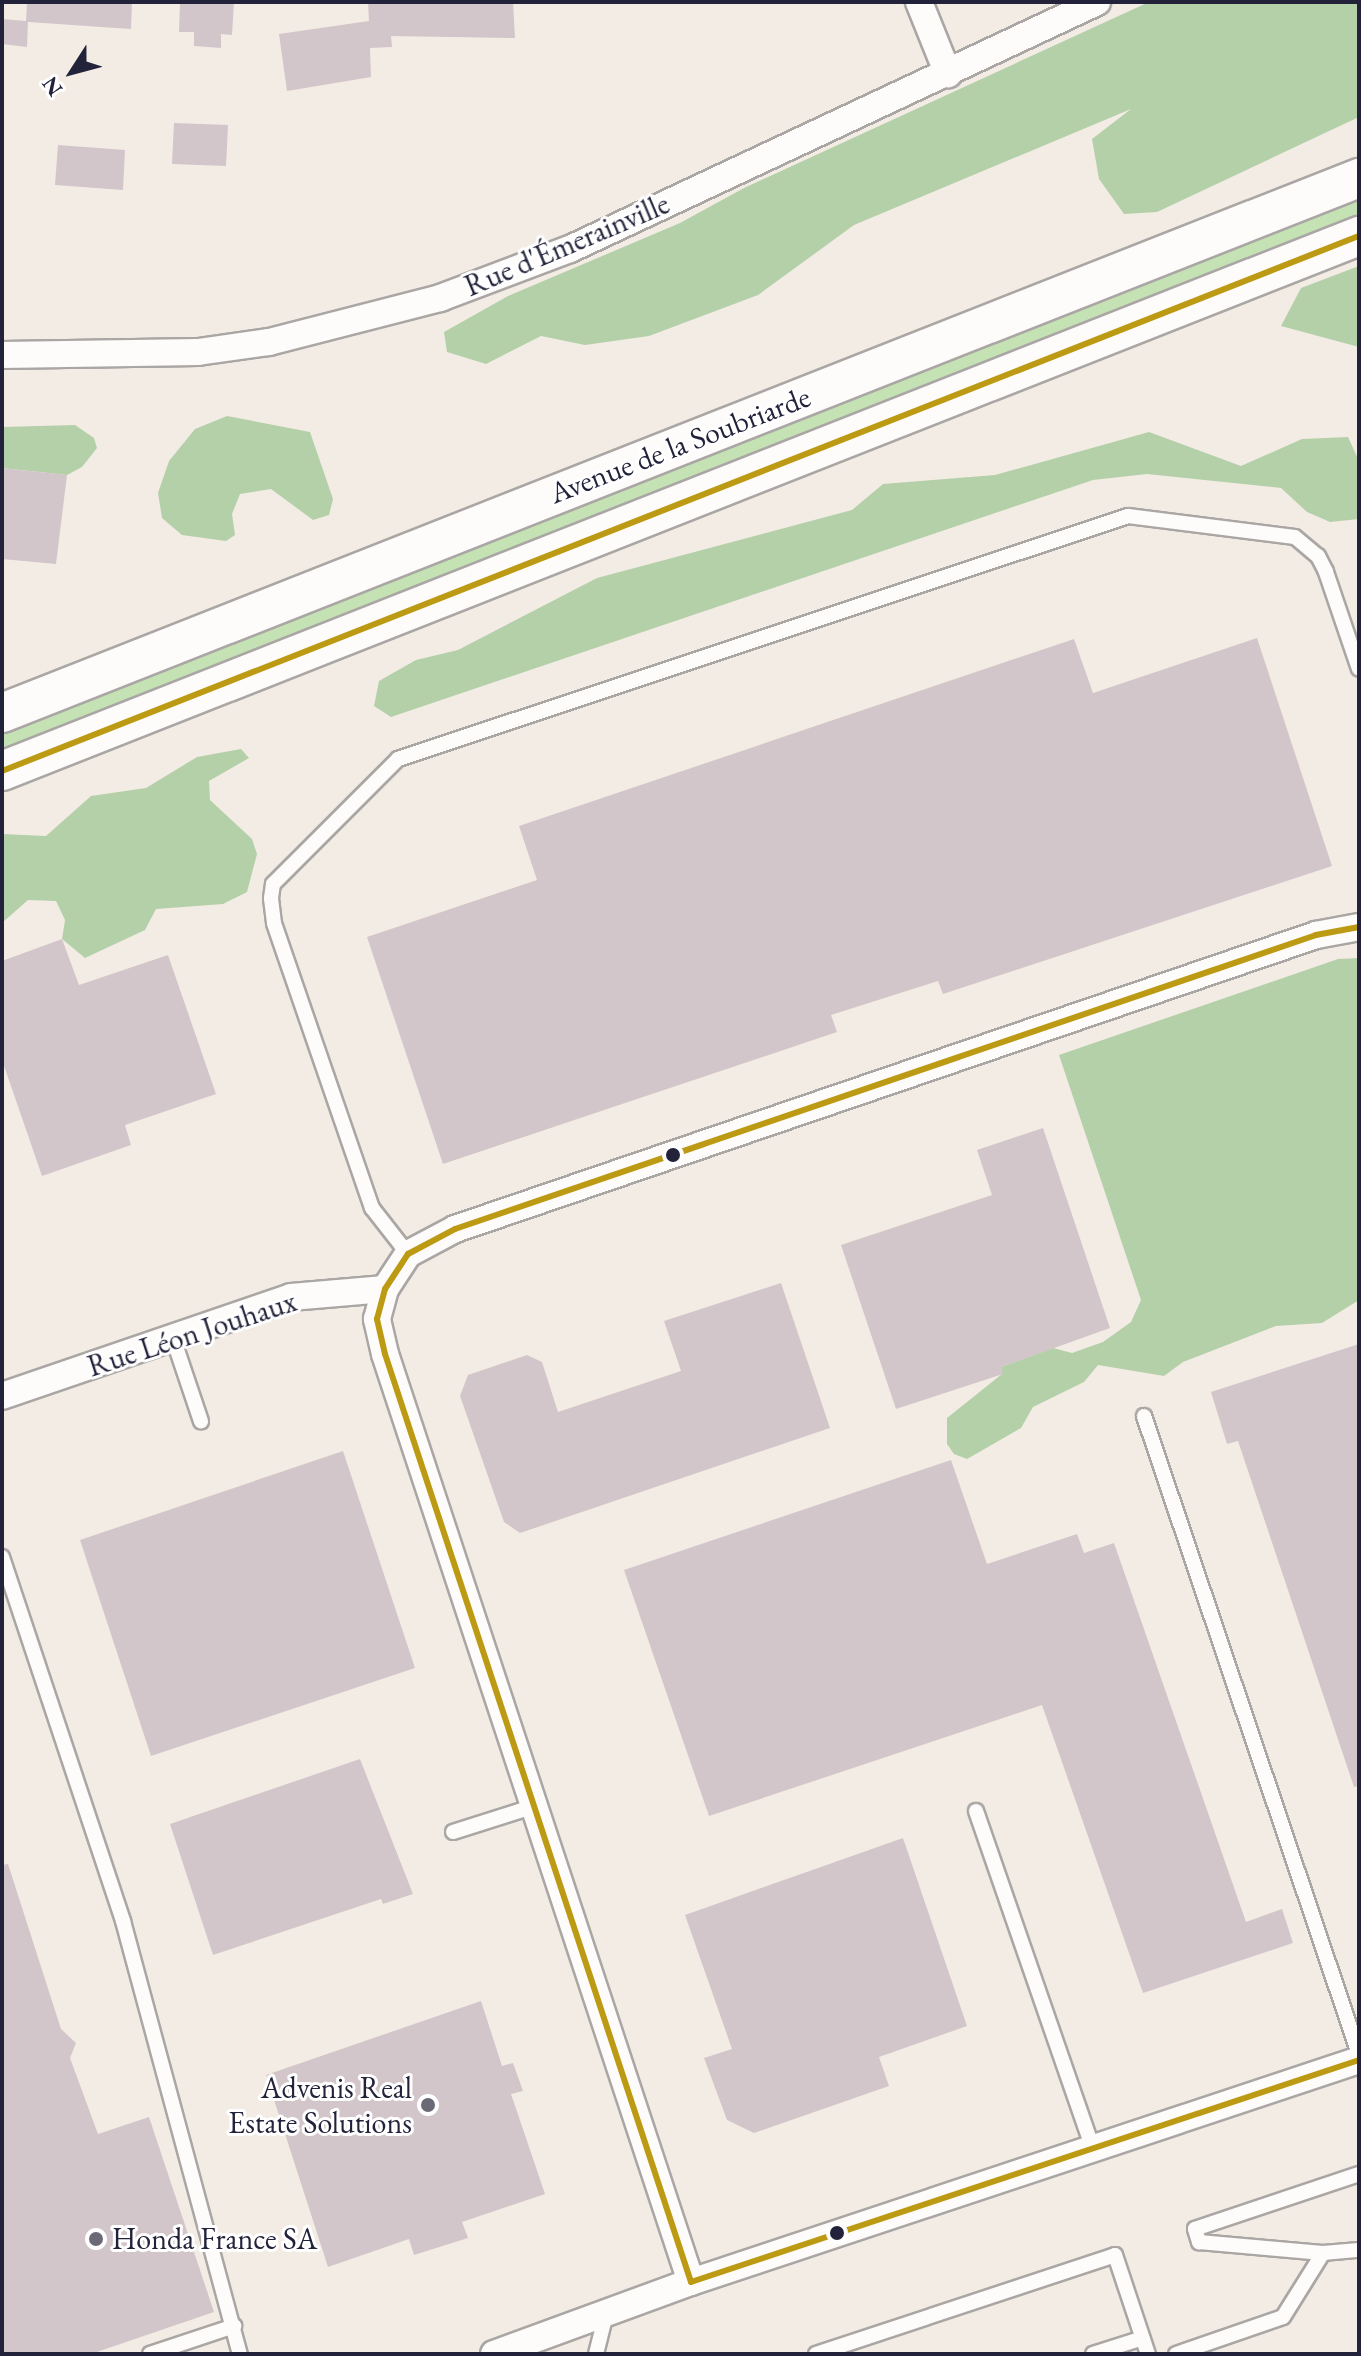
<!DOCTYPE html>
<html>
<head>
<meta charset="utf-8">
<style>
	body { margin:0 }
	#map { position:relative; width:1361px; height:2356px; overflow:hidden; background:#f3ece4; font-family:"EB Garamond",serif }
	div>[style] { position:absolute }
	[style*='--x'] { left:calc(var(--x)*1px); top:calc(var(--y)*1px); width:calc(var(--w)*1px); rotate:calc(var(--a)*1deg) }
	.green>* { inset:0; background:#c5e2b5 }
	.forest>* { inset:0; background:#b4d0a9 }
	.building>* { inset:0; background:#d3c6ca }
	.roads { filter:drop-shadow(2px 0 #aaa6a4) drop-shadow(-2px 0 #aaa6a4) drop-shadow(0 2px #aaa6a4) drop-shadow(0 -2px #aaa6a4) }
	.lane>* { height:14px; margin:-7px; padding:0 7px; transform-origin:7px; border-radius:7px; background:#fdfcfb }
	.street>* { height:26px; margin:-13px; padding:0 13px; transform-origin:13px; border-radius:13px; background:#fdfcfb }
	.secondary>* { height:38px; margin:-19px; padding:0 19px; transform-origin:19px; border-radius:19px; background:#fdfcfb }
	.bus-1>* { height:6px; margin:-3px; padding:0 3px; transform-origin:3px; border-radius:3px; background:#bd9a13 }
	.dots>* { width:22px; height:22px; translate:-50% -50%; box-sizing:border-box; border:4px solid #fff; border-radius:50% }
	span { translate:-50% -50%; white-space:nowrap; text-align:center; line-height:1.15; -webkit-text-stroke:6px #fff; paint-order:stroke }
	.street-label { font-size:30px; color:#22223b }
	.poi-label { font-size:30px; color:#22223b }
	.right { translate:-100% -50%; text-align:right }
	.left { translate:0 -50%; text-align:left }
	.frame { position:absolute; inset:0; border:4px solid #22223b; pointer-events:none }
	.north { position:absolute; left:32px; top:32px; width:80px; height:80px; -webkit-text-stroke:6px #fff; paint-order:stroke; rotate:234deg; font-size:22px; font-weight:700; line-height:32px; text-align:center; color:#22223b }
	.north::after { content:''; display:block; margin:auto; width:28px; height:36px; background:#22223b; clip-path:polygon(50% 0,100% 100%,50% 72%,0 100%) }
</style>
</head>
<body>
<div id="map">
	<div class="green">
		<div style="clip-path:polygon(1359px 198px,1359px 217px,2px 751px,4px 732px)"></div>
	</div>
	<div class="forest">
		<div style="clip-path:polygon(1149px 2px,1359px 2px,1359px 117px,1157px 212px,1124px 214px,1099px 179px,1092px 139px,1131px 109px,854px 225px,758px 295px,649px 336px,585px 345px,541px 336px,486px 364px,447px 352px,444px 332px,508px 296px,680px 223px,744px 188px)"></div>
		<div style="clip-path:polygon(1359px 266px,1359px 347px,1281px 326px,1301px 288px)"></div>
		<div style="clip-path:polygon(227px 416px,310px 432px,333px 499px,329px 515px,313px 520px,271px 489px,240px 494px,232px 514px,235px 535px,226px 541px,182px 535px,162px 518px,158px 493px,169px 461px,195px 429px)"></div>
		<div style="clip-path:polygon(75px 425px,94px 438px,97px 448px,82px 467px,67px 475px,2px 468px,2px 427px)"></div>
		<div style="clip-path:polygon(1149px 432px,1241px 466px,1302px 439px,1348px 437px,1359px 461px,1359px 519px,1330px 522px,1307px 512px,1281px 488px,1147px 474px,1093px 480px,391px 717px,374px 706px,379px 681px,416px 660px,458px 650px,597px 578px,852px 510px,883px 484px,995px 475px)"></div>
		<div style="clip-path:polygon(241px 749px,249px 758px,209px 781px,210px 800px,252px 839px,257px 854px,247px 892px,223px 904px,156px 909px,145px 930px,85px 958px,62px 939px,65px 920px,56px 901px,28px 900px,2px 923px,2px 834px,46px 836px,91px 796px,146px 788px,197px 757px)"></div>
		<div style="clip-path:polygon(1359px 958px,1359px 1300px,1322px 1323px,1276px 1326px,1183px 1362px,1164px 1376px,1098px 1365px,1084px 1382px,1033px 1407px,1021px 1428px,967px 1459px,954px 1454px,947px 1444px,947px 1418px,1002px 1374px,1001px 1367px,1053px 1348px,1072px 1353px,1103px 1342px,1131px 1322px,1141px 1300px,1059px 1055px,1338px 959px)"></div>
	</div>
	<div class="building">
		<div style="clip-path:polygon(27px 2px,132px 2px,131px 29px,28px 22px,27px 47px,2px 44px,2px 19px,26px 21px)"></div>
		<div style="clip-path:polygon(180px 2px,234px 2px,232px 35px,221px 34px,221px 48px,194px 46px,194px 32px,179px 32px)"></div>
		<div style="clip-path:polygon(368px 2px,513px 2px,515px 38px,391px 36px,392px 47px,370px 48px,371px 77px,287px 91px,279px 34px,369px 21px)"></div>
		<div style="clip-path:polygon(174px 123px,228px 125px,226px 166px,172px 164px)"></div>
		<div style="clip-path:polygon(58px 145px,125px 150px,123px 190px,55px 185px)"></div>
		<div style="clip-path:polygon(2px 468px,67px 475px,56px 564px,2px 559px)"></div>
		<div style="clip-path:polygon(1257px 638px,1332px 866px,943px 994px,938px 981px,831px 1015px,837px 1032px,443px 1164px,367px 937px,537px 880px,519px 826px,1074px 639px,1093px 693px)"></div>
		<div style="clip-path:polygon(62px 939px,79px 985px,168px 955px,216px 1094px,125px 1125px,131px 1145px,42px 1176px,2px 1060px,2px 961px)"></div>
		<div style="clip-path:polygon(1043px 1128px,1110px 1328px,1001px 1367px,1003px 1374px,896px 1409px,841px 1245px,992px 1195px,977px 1150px)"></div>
		<div style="clip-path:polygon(781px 1283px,830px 1428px,520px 1533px,504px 1522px,460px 1396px,468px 1375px,527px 1355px,542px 1362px,558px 1412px,681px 1371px,664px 1321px)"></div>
		<div style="clip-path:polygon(1359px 1344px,1359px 1786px,1354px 1787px,1238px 1441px,1227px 1444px,1211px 1392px)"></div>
		<div style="clip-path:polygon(343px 1451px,415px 1668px,151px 1756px,80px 1540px)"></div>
		<div style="clip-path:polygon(951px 1460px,987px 1564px,1077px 1534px,1084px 1553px,1114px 1543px,1246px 1922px,1282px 1909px,1293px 1943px,1143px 1993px,1042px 1705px,709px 1816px,624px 1570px)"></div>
		<div style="clip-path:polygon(360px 1759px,413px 1894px,383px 1904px,381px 1899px,213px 1955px,170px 1824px)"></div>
		<div style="clip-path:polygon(903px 1838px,967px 2026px,879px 2057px,889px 2086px,754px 2133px,727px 2120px,704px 2058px,732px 2049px,685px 1915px)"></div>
		<div style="clip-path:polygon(8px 1864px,61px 2029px,76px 2043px,70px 2058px,98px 2134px,149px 2117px,214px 2312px,91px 2354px,2px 2354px,2px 1865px)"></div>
		<div style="clip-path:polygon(481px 2001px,502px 2066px,513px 2063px,523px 2091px,511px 2094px,545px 2194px,462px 2222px,468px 2238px,414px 2255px,409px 2239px,328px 2267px,266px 2075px)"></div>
	</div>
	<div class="roads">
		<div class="lane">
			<div style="--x:408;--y:1254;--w:58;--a:-128"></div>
			<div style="--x:372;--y:1208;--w:301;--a:-109"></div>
			<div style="--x:274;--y:923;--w:25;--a:-97"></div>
			<div style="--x:271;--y:898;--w:14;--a:-82"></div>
			<div style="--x:273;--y:884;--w:177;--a:-45"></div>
			<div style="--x:398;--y:759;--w:769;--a:-18.41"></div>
			<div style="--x:1128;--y:516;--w:168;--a:7.2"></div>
			<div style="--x:1295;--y:537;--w:30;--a:40"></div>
			<div style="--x:1318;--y:556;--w:18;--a:63"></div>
			<div style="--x:1326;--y:572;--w:102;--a:71.2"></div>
			<div style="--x:173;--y:1338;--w:88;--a:71.4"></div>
			<div style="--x:1144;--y:1416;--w:673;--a:71.38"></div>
			<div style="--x:2;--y:1557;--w:384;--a:71.6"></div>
			<div style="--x:123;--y:1921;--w:449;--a:74.9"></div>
			<div style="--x:976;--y:1811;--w:358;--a:70.9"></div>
			<div style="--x:453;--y:1832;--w:86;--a:-17.6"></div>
			<div style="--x:1359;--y:2174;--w:173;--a:161.5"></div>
			<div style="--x:1195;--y:2229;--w:14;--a:73"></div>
			<div style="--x:1199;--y:2242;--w:124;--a:5.1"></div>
			<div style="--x:1323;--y:2253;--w:36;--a:-5"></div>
			<div style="--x:150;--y:2354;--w:89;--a:-18.4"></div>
			<div style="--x:596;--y:2354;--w:38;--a:-76"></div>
			<div style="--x:816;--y:2354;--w:315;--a:-18.3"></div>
			<div style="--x:1115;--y:2255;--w:104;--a:71.6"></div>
			<div style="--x:1093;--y:2354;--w:52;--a:-17.7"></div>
			<div style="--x:1176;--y:2354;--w:113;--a:-19.1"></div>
			<div style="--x:1283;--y:2317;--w:75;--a:-58"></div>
		</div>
		<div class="street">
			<div style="--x:919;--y:2;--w:78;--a:68.1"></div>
			<div style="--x:2;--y:355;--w:196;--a:-0.9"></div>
			<div style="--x:198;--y:352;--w:72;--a:-8"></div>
			<div style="--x:269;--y:342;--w:177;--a:-14.4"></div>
			<div style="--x:440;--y:298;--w:139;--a:-20.7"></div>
			<div style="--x:570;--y:249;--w:582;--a:-25.11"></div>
			<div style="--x:2;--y:1396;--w:305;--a:-18.9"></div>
			<div style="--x:291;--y:1297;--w:94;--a:-4.9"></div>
			<div style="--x:691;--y:2282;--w:977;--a:-108.25"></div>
			<div style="--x:385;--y:1354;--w:36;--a:-103"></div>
			<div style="--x:377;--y:1319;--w:31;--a:-75"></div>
			<div style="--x:385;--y:1289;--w:42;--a:-56.7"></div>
			<div style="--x:408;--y:1254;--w:53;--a:-28"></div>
			<div style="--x:455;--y:1229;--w:910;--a:-18.85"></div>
			<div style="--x:1316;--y:935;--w:44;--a:-10.5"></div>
			<div style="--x:494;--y:2354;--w:210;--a:-20.1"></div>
			<div style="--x:691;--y:2282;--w:704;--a:-18.38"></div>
		</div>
		<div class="secondary">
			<div style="--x:2;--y:713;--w:1459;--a:-21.52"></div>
			<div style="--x:2;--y:771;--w:1459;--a:-21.52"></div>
		</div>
	</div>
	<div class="bus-1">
		<div style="--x:2;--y:771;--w:1459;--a:-21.52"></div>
		<div style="--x:691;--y:2282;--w:977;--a:-108.25"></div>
		<div style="--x:385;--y:1354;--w:36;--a:-103"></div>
		<div style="--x:377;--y:1319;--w:31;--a:-75"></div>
		<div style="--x:385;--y:1289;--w:42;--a:-56.7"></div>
		<div style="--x:408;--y:1254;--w:53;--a:-28"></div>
		<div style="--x:455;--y:1229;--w:910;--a:-18.85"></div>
		<div style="--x:1316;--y:935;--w:44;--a:-10.5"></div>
		<div style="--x:691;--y:2282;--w:704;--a:-18.38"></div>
	</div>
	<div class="dots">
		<div style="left:673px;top:1155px;background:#22223b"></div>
		<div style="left:428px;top:2105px;background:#6b6976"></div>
		<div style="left:837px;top:2233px;background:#22223b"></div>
		<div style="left:96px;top:2239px;background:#6b6976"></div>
	</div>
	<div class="street-label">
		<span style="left:567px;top:245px;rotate:-23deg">Rue d'Émerainville</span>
		<span style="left:680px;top:445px;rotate:-21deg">Avenue de la Soubriarde</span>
		<span style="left:192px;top:1334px;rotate:-18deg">Rue Léon Jouhaux</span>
	</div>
	<div class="poi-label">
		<span class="right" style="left:412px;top:2105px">Advenis Real<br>Estate Solutions</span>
		<span class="left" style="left:112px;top:2239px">Honda France SA</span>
	</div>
	<div class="frame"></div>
	<div class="north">N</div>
</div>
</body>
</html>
